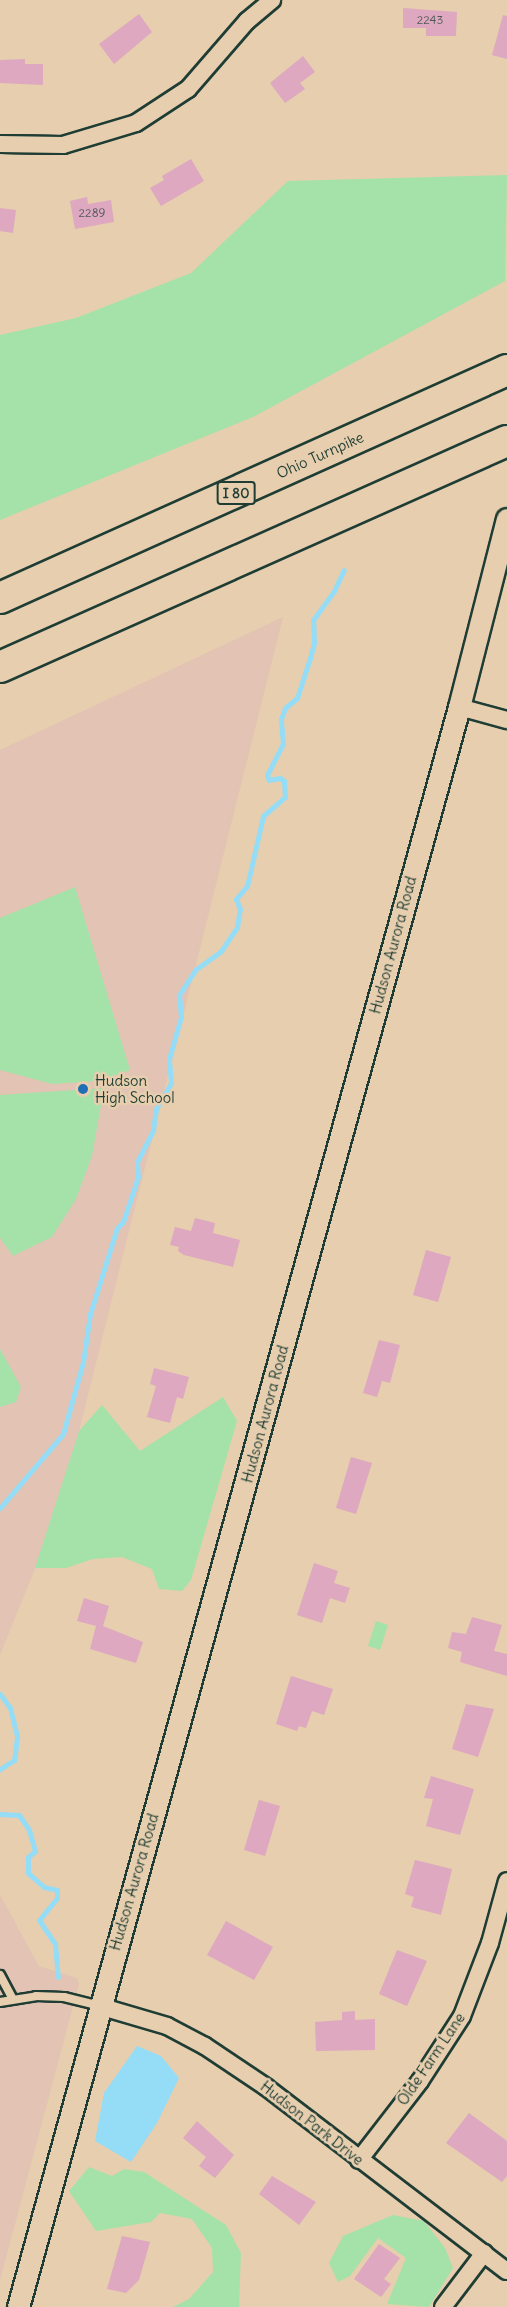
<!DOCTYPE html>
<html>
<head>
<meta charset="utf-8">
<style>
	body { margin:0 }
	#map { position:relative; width:507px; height:2307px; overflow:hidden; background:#e6ceae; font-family:Delius,sans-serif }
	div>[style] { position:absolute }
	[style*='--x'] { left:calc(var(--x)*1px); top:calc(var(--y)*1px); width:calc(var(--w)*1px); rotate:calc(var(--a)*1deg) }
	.built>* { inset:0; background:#e3c3b3 }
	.green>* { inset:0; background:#a5e2a9 }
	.water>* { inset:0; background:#95ddf7 }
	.stream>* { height:5px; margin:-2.5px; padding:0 2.5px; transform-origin:2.5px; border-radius:2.5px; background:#95ddf7 }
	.building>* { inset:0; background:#dda8c0 }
	.roads { filter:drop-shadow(2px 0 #1f3d34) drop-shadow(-2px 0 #1f3d34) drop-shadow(0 2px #1f3d34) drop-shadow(0 -2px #1f3d34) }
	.service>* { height:8px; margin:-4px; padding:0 4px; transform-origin:4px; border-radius:4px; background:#e6ceae }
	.minor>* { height:16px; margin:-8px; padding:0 8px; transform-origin:8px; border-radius:8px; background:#e6ceae }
	.tertiary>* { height:21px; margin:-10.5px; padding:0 10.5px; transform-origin:10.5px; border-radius:10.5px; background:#e6ceae }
	.motorway>* { height:30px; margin:-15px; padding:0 15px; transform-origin:15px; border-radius:15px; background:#e6ceae }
	.dots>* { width:16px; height:16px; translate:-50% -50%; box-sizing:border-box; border:3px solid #e6ceae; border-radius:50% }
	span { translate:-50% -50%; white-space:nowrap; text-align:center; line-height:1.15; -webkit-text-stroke:5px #e6ceae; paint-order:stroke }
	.number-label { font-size:12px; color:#4e5857 }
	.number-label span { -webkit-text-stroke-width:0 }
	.shield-label span { padding:2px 4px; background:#e6ceae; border:2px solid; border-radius:4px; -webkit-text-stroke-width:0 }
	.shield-label { font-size:14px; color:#1f3d34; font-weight:700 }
	.street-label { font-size:15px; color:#1f3d34 }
	.poi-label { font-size:15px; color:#1f3d34 }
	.left { translate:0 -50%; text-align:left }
</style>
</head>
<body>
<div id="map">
	<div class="built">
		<div style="clip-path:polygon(283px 617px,80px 1427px,47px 1539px,0 1655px,0 750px)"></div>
		<div style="clip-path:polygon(0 1895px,39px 1966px,77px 1978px,79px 1984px,0 2280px)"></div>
	</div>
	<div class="green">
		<div style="clip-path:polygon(507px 175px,505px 281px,253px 417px,0 520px,0 335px,76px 318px,191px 273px,288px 181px)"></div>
		<div style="clip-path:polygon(75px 887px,130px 1070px,99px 1081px,52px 1084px,0 1070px,0 918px)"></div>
		<div style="clip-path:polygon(104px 1088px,92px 1156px,76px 1199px,52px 1237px,13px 1256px,0 1238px,0 1095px)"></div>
		<div style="clip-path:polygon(0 1349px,21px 1387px,16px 1402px,0 1407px)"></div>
		<div style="clip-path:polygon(223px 1397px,237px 1421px,191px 1580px,182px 1591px,159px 1589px,152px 1569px,122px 1557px,93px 1559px,66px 1568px,35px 1568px,79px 1431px,102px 1405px,140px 1451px)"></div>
		<div style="clip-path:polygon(376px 1621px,388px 1625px,380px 1650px,368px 1646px)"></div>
		<div style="clip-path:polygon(89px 2167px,112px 2176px,124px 2169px,144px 2172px,226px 2225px,241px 2253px,239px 2307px,173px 2307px,189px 2299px,213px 2272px,212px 2248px,192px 2219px,160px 2213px,151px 2222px,96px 2231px,69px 2191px)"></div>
		<div style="clip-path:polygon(393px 2215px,424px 2221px,445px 2248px,453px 2268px,429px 2307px,387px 2304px,406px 2258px,378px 2238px,350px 2276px,338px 2282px,329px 2263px,343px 2236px)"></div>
	</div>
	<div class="water">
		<div style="clip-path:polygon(137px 2046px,161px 2056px,179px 2078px,157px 2123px,131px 2162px,95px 2141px,104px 2093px)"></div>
	</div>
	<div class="stream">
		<div style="--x:0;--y:1508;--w:97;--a:-49.6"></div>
		<div style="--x:63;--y:1434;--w:75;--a:-74.5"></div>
		<div style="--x:83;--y:1362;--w:49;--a:-81.7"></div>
		<div style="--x:90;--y:1314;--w:90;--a:-72.6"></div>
		<div style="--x:117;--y:1228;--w:8;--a:-45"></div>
		<div style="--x:123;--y:1222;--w:47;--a:-71.6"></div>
		<div style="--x:138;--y:1177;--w:15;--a:-94"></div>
		<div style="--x:137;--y:1162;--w:36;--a:-63"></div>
		<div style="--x:153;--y:1130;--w:21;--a:-82"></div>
		<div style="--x:156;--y:1109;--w:30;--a:-60"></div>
		<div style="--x:171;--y:1083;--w:24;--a:-95"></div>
		<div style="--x:169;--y:1059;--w:44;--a:-74.1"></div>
		<div style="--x:181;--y:1017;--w:22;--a:-95"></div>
		<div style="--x:179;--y:995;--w:30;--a:-57"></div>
		<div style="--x:195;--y:970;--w:32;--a:-36"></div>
		<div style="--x:221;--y:951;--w:29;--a:-56"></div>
		<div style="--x:237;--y:927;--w:18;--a:-81"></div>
		<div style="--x:240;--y:909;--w:11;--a:-112"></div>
		<div style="--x:236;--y:899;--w:17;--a:-50"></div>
		<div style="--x:247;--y:886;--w:72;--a:-77.1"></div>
		<div style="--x:263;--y:816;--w:29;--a:-41"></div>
		<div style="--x:285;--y:797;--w:16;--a:-94"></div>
		<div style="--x:284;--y:781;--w:5;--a:-143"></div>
		<div style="--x:280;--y:778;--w:11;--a:170"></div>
		<div style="--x:269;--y:780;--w:5;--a:-112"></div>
		<div style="--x:267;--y:775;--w:35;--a:-63"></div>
		<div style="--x:283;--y:744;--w:25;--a:-95"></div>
		<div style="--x:281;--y:719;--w:12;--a:-70"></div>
		<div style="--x:285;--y:708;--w:16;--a:-40"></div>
		<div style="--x:297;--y:698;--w:42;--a:-72"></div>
		<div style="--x:310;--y:658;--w:16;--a:-75"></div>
		<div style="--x:314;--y:643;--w:23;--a:-92"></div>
		<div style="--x:313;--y:620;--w:36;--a:-54"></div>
		<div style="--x:334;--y:591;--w:23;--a:-65"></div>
		<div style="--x:0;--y:1694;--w:17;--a:54"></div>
		<div style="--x:10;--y:1708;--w:30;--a:76"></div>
		<div style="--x:17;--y:1737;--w:23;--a:97"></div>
		<div style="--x:14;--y:1760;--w:17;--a:147"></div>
		<div style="--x:0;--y:1814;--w:19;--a:3"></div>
		<div style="--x:19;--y:1815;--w:18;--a:56"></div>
		<div style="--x:29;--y:1830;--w:22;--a:74"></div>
		<div style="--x:35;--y:1851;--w:9;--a:139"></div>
		<div style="--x:28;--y:1857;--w:16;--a:90"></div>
		<div style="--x:28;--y:1873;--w:21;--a:41"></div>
		<div style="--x:44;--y:1887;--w:13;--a:13"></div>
		<div style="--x:57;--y:1890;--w:8;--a:90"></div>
		<div style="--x:57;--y:1898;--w:28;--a:129"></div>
		<div style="--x:39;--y:1920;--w:29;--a:56"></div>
		<div style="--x:55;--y:1944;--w:33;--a:85"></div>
	</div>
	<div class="building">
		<div style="clip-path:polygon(403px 8px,457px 12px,456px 36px,426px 36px,426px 28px,403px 28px)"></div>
		<div style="clip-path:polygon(139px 14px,152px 32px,114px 64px,99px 44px)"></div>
		<div style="clip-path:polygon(503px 15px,507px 16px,507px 59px,492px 55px)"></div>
		<div style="clip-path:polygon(303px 56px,315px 72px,300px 83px,305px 89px,285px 103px,270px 83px)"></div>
		<div style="clip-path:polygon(25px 59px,25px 64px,43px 64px,43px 85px,0 83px,0 60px)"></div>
		<div style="clip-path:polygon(191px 159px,204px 181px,161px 206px,150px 188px,164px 180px,162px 176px)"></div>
		<div style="clip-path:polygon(87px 197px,88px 204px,111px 200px,114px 222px,75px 229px,70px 201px)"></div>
		<div style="clip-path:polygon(0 208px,16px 210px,13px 233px,0 231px)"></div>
		<div style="clip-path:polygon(195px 1218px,215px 1223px,213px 1233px,240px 1240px,233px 1267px,184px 1255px,178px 1251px,179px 1247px,170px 1245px,175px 1227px,191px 1231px)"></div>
		<div style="clip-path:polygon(426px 1250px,451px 1257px,438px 1302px,413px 1295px)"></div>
		<div style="clip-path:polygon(379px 1340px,400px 1345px,390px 1383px,382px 1381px,377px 1397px,363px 1393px)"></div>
		<div style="clip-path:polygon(154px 1368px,189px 1377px,183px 1399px,177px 1397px,170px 1423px,147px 1417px,156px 1386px,150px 1384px)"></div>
		<div style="clip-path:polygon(351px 1457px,372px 1463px,356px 1514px,336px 1508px)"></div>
		<div style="clip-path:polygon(314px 1563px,338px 1571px,334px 1583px,350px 1588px,345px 1603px,330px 1598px,322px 1623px,297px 1615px)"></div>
		<div style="clip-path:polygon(84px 1598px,109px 1606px,103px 1626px,143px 1642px,136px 1663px,90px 1649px,96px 1626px,77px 1621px)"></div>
		<div style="clip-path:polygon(472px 1617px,502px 1625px,494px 1651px,507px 1654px,507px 1676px,460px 1662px,462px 1652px,448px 1648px,452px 1632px,466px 1634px)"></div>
		<div style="clip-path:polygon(291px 1676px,333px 1689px,324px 1715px,312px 1711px,306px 1728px,299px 1726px,297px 1731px,276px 1724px)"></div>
		<div style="clip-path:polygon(466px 1704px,494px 1709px,478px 1757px,452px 1749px)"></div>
		<div style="clip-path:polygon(431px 1776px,474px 1789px,460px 1835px,426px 1826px,433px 1799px,424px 1798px)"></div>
		<div style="clip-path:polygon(259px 1800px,280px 1806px,265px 1856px,244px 1850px)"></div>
		<div style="clip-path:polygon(415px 1860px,452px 1869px,441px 1915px,411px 1907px,414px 1897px,405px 1894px)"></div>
		<div style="clip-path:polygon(226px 1921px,273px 1947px,254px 1980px,207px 1955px)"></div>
		<div style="clip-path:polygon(397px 1950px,427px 1961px,407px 2006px,379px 1994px)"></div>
		<div style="clip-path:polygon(355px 2011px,355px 2020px,375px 2019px,375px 2050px,316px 2051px,315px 2022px,342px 2020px,342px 2012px)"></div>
		<div style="clip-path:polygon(469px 2113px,507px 2141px,507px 2176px,502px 2182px,446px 2143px)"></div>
		<div style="clip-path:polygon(197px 2121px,234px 2155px,215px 2178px,199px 2166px,206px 2157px,183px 2138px)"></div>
		<div style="clip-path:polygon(272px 2176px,316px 2202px,299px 2225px,259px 2194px)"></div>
		<div style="clip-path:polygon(122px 2236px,150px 2242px,139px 2280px,126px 2293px,107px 2289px)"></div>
		<div style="clip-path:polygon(379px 2244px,400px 2258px,384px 2279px,391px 2284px,381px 2297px,354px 2279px)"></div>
	</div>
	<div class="roads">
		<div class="service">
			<div style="--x:0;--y:1975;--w:26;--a:62"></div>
			<div style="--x:0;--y:2002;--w:36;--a:-9"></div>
			<div style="--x:36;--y:1996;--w:28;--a:2"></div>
			<div style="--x:64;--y:1997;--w:36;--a:14"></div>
		</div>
		<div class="minor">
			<div style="--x:0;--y:144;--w:63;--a:0.9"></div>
			<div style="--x:63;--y:145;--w:76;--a:-16.8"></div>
			<div style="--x:136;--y:123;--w:62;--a:-33.2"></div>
			<div style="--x:188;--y:89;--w:90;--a:-49.1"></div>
			<div style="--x:247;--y:21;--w:33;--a:-40"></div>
			<div style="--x:459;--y:707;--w:50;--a:15.2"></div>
			<div style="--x:99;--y:2006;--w:71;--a:16.4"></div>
			<div style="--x:167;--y:2026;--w:43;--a:27.8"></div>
			<div style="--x:205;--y:2046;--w:73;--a:33.9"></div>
			<div style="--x:266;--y:2087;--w:303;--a:37.4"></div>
			<div style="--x:359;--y:2160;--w:100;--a:-52.3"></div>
			<div style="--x:420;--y:2081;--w:77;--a:-57.1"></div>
			<div style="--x:462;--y:2016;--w:78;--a:-69"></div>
			<div style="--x:490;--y:1943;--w:64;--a:-74.7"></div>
			<div style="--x:443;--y:2307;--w:68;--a:-52.8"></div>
		</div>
		<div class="tertiary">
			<div style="--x:18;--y:2307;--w:1660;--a:-74.59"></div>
			<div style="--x:459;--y:707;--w:194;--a:-75.7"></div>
		</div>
		<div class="motorway">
			<div style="--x:0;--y:598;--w:556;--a:-24.21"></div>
			<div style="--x:0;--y:667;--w:555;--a:-24.03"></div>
		</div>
	</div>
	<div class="dots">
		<div style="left:83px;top:1089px;background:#1f6fb2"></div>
	</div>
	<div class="number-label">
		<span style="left:430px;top:20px">2243</span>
		<span style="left:92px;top:213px">2289</span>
	</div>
	<div class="shield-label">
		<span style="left:236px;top:493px">I 80</span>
	</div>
	<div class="street-label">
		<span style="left:320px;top:455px;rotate:-24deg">Ohio Turnpike</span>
		<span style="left:393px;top:945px;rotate:-75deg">Hudson Aurora Road</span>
		<span style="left:265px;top:1414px;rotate:-75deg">Hudson Aurora Road</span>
		<span style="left:134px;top:1882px;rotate:-74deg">Hudson Aurora Road</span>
		<span style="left:431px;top:2059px;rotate:-56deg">Olde Farm Lane</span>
		<span style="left:312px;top:2123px;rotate:38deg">Hudson Park Drive</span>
	</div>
	<div class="poi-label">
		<span class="left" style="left:95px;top:1089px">Hudson<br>High School</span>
	</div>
</div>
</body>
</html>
